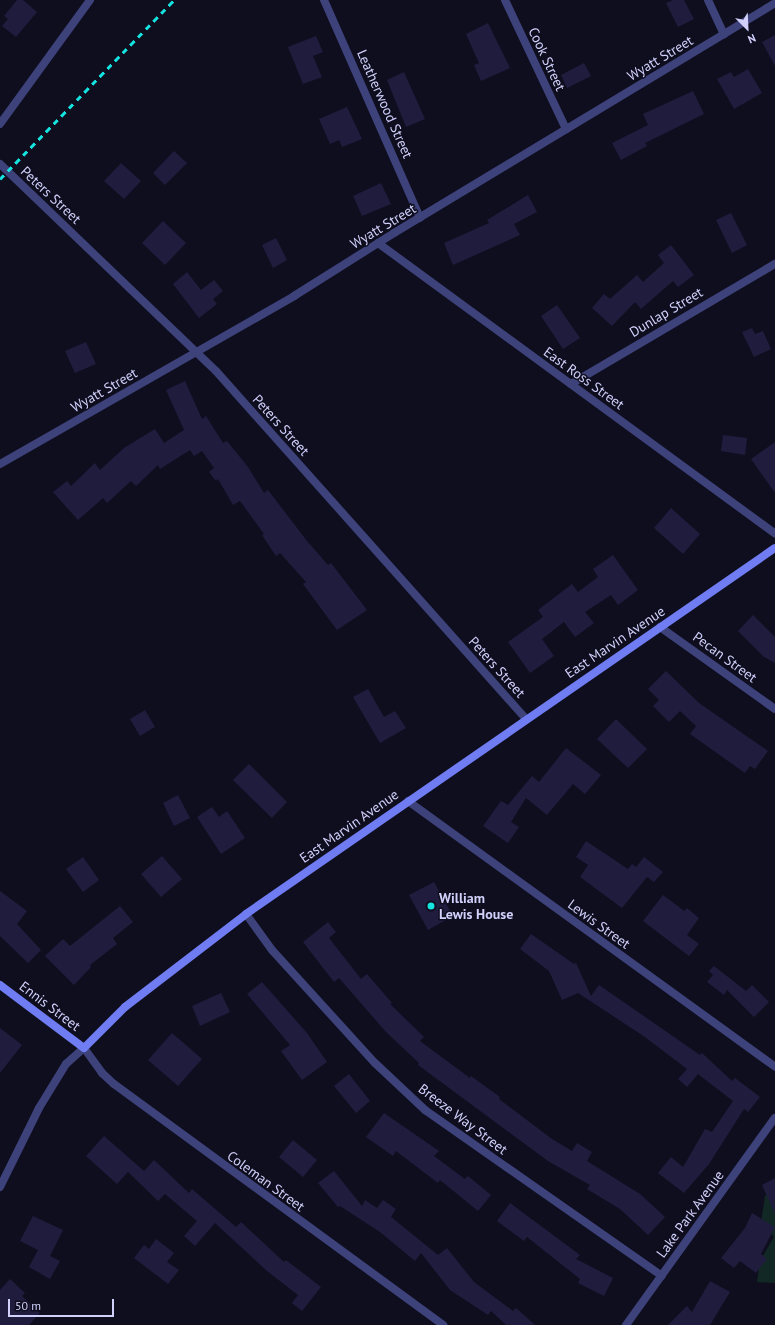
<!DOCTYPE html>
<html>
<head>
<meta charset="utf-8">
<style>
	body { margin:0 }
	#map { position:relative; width:775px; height:1325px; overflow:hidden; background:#0f0e1f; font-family:"PT Sans",sans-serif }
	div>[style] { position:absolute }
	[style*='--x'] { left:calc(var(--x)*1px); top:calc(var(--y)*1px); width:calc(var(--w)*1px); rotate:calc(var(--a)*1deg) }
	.green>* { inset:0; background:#122825 }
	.building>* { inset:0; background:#1f1c3e }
	.minor>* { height:8px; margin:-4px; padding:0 4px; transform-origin:4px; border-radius:4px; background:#3d427a }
	.tertiary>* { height:8px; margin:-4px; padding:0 4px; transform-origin:4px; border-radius:4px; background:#3d427a }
	.secondary>* { height:8px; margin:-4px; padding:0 4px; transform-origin:4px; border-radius:4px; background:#707cf2 }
	.rail>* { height:3px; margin-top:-1.5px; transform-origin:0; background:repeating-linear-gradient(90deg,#14e3e0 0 6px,transparent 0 11px) }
	.dots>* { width:11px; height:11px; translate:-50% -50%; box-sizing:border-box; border:2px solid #0f0e1f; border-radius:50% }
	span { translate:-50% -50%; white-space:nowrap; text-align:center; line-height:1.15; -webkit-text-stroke:3px #0f0e1f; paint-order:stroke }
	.street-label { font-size:14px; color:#d0d0fb }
	.poi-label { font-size:14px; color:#d0d0fb; font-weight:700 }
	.left { translate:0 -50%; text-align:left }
	.north { position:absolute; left:727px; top:8px; width:40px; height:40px; -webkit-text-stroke:3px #0f0e1f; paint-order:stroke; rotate:156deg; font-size:11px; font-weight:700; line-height:16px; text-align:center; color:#d0d0fb }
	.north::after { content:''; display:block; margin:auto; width:14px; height:18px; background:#d0d0fb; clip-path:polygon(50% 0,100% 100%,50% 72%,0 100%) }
	.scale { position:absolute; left:8px; top:1299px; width:106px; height:18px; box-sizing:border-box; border:2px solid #d0d0fb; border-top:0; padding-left:5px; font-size:12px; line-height:14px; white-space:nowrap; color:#d0d0fb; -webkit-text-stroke:3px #0f0e1f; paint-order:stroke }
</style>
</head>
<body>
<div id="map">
	<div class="green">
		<div style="clip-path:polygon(775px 1185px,775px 1283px,757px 1282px,760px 1261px,774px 1237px,761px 1222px,765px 1196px)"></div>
	</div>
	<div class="building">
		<div style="clip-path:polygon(17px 0,23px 0,37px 12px,16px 37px,2px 26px,8px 19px,4px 16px)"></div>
		<div style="clip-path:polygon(673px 0,684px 0,694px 19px,678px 27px,666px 3px)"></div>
		<div style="clip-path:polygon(488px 23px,510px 68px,481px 81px,474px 65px,479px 63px,466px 34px)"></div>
		<div style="clip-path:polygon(775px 35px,775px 66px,762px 42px)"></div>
		<div style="clip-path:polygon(316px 36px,323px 52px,313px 56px,322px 77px,303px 84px,288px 47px)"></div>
		<div style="clip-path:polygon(584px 63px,591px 76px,567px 88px,561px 75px)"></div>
		<div style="clip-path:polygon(748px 69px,762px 93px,734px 109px,717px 79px,731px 72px,734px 77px)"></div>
		<div style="clip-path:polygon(404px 72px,425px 119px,406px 127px,387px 80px)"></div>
		<div style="clip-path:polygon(693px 91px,704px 114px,645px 143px,647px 146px,621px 160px,612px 143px,648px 125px,643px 114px)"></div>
		<div style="clip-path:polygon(347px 107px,362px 139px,342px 147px,339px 140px,330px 144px,319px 119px)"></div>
		<div style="clip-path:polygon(174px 151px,187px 163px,165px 185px,153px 173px)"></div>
		<div style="clip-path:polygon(121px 163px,141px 181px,124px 199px,104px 181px)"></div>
		<div style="clip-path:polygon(381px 183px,391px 204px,362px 216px,353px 196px)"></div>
		<div style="clip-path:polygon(528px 195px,537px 212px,514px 224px,520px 235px,453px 265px,444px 243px,489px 223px,487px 220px)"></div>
		<div style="clip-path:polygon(731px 213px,747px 245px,732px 253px,716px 220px)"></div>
		<div style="clip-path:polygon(163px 221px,186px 243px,165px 265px,142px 243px)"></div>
		<div style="clip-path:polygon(276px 238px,287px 260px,273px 268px,262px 245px)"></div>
		<div style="clip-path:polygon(671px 245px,694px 275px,678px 287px,673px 281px,641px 309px,635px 302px,612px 326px,592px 308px,604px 294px,610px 299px,637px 275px,643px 282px,664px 263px,658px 255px)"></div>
		<div style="clip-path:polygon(187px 272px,201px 290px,214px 280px,223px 291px,213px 299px,217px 304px,199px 318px,173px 284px)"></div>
		<div style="clip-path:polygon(557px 305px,580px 338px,563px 349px,541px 316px)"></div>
		<div style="clip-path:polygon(752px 328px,755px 334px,763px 331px,771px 349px,754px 357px,742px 332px)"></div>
		<div style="clip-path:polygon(86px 342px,96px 364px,75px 373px,65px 351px)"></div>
		<div style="clip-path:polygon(185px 381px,202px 419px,206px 416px,223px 443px,227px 441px,248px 467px,264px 493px,268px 490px,307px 541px,328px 565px,331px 563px,367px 610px,337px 630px,303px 584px,306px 582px,280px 553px,276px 556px,262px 535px,264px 534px,240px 501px,233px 505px,218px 479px,216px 481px,209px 472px,214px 468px,202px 451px,194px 456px,190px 450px,160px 469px,158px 465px,136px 486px,131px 481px,107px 503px,103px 498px,78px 520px,53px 492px,67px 481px,71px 486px,95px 463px,100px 470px,124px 448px,155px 429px,164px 443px,184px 430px,166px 390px)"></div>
		<div style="clip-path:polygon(723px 435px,747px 438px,745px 455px,721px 451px)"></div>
		<div style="clip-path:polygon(775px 442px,775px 493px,751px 459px)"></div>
		<div style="clip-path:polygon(671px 508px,700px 534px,683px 554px,654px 528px)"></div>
		<div style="clip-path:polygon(613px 555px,638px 590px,618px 605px,611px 595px,585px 612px,594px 623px,575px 637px,564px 622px,542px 639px,554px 656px,530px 673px,508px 642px,543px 617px,538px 610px,572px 584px,578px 592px,598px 577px,593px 569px)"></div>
		<div style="clip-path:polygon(753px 615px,775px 637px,775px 663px,764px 657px,738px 631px)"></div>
		<div style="clip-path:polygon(666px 671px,699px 703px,768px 751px,755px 769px,750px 766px,745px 773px,690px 734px,696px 726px,680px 711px,669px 722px,653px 706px,659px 700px,648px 689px)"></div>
		<div style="clip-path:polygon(368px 689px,384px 717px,395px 711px,406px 728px,380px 743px,353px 697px)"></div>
		<div style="clip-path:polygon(145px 710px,155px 727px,140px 736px,130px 719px)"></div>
		<div style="clip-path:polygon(616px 719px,647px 749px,628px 768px,597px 739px)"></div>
		<div style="clip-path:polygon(566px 748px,601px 775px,585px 794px,573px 784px,547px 815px,526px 798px,511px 822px,519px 827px,508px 843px,483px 826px,501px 801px,508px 805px,532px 776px,539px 782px)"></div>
		<div style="clip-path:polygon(249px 764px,287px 802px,272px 818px,233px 780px)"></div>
		<div style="clip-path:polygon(178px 795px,190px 818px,174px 826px,163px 803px)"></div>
		<div style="clip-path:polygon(212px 807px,219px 817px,227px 811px,245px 838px,221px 854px,197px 817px)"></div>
		<div style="clip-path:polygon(586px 841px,628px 869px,632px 864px,636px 867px,644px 857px,663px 872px,654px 882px,647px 877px,622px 908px,580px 877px,588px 865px,576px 857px)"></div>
		<div style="clip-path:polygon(162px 856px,182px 879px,161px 897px,141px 874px)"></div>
		<div style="clip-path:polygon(83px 857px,99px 880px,83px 892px,66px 869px)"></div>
		<div style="clip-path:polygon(434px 882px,453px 916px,428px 930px,409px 895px)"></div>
		<div style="clip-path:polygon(0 891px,27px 911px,17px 924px,41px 950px,28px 963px,0 936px)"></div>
		<div style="clip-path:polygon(663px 895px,684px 911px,687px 908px,699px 918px,687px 935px,699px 944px,689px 956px,643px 921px)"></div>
		<div style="clip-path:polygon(120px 906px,133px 922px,113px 938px,117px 944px,90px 965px,91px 967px,74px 985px,45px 956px,63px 939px,70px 946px)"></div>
		<div style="clip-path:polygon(328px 922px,336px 932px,329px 938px,361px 979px,367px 974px,392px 1003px,390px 1004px,424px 1037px,420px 1041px,470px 1078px,471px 1076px,500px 1097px,499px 1099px,552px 1139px,572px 1151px,577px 1143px,592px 1152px,587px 1161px,640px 1194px,665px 1217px,648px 1235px,620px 1209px,587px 1189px,590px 1185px,548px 1161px,418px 1065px,419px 1063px,386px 1032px,339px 978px,334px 982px,303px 942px)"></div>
		<div style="clip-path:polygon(531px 934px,574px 964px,576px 963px,591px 996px,599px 985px,700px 1055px,702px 1053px,732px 1081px,735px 1078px,760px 1097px,748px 1112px,744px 1109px,709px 1164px,684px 1193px,658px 1173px,671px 1157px,683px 1167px,705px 1129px,712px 1132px,733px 1101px,698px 1074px,687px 1087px,678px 1079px,687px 1069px,645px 1037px,578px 993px,562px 1000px,549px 971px,520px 949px)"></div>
		<div style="clip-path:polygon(714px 966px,746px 991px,752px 985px,769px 1002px,754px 1017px,727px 990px,724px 995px,707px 982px,713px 975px,709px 971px)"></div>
		<div style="clip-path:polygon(262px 982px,307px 1033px,327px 1062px,302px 1080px,281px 1051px,290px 1045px,247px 994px)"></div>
		<div style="clip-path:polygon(221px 993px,230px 1012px,200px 1026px,192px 1006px)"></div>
		<div style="clip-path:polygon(0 1028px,22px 1045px,0 1073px)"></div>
		<div style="clip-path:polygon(172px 1033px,202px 1059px,178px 1086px,148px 1060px)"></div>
		<div style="clip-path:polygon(349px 1074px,370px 1101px,356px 1113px,334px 1086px)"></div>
		<div style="clip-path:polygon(384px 1113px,439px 1151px,434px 1156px,465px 1179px,468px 1176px,491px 1195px,478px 1211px,440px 1180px,438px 1183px,396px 1151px,393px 1156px,366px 1137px)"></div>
		<div style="clip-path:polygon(104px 1136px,144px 1171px,154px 1160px,189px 1193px,192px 1189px,236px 1227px,241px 1222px,284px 1262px,286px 1260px,321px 1287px,302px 1311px,292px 1303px,298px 1295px,267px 1271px,215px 1223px,195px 1246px,184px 1236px,197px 1221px,165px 1194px,158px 1201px,128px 1172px,117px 1184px,86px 1156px)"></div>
		<div style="clip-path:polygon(293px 1140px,317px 1160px,303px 1177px,279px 1157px)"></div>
		<div style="clip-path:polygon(334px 1171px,362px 1206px,365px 1200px,377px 1208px,383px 1200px,396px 1209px,391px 1217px,438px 1255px,447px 1248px,474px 1282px,513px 1311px,516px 1308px,535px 1325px,506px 1325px,491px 1311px,488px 1315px,450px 1290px,421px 1253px,415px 1261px,380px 1232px,340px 1206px,338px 1207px,318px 1183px)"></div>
		<div style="clip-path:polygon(775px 1178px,775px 1214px,762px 1185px)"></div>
		<div style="clip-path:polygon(510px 1203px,580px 1255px,576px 1259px,613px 1278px,604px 1296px,578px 1283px,580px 1279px,527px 1237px,524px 1241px,497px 1221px)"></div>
		<div style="clip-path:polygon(752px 1213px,775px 1227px,761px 1254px,767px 1259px,756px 1273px,740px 1261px,734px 1268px,721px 1258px,745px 1228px)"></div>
		<div style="clip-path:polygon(33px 1216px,63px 1230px,50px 1256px,60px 1261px,50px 1279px,29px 1267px,38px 1250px,20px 1241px)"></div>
		<div style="clip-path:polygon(156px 1239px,174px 1253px,167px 1262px,179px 1270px,168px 1284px,134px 1258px,144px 1245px,149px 1249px)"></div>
		<div style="clip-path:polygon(10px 1279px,25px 1293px,22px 1296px,40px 1313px,29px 1325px,0 1325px,0 1290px)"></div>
		<div style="clip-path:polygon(710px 1281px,730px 1292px,710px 1325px,668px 1325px,687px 1306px,692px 1312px)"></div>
	</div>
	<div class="minor">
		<div style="--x:324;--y:0;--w:238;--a:66.2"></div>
		<div style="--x:505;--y:0;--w:143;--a:64.7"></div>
		<div style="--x:708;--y:0;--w:38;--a:65"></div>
		<div style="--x:0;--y:124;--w:153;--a:-54"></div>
		<div style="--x:0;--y:164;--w:299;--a:43.8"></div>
		<div style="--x:216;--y:371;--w:466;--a:48.3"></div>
		<div style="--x:571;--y:384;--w:237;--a:-30.5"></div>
		<div style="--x:660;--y:627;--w:141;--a:35.5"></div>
		<div style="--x:408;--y:801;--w:453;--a:35.9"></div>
		<div style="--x:246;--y:914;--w:44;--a:54.2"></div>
		<div style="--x:272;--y:950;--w:153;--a:47.7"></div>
		<div style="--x:375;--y:1063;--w:69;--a:43.2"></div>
		<div style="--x:425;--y:1110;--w:289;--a:35"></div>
		<div style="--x:84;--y:1048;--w:31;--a:54"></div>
		<div style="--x:102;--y:1073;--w:16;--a:43"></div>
		<div style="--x:114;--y:1084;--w:408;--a:36.2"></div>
		<div style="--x:626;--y:1325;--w:255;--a:-54.3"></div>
	</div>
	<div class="tertiary">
		<div style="--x:378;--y:243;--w:492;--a:36.2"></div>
		<div style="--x:0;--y:464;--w:339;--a:-29.7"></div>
		<div style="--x:294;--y:296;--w:118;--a:-32.2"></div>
		<div style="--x:394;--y:233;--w:445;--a:-31.1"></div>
		<div style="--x:0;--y:1187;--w:88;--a:-63.7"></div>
		<div style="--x:39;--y:1108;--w:52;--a:-58.5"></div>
		<div style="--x:66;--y:1064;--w:24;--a:-42"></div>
	</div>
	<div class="secondary">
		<div style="--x:0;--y:985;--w:105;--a:36.9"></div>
		<div style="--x:84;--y:1048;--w:58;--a:-45"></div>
		<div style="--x:125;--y:1007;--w:153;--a:-37.5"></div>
		<div style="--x:246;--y:914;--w:643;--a:-34.68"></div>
	</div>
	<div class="rail">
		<div style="--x:0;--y:179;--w:250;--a:-45.8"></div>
	</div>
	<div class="dots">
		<div style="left:431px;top:906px;background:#14e3e0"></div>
	</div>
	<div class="street-label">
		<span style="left:660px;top:58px;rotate:-31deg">Wyatt Street</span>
		<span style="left:547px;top:59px;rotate:65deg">Cook Street</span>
		<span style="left:385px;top:104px;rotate:66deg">Leatherwood Street</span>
		<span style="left:51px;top:195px;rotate:43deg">Peters Street</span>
		<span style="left:383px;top:226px;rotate:-31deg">Wyatt Street</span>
		<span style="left:666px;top:312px;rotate:-31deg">Dunlap Street</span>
		<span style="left:584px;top:378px;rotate:36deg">East Ross Street</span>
		<span style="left:104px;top:390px;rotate:-30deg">Wyatt Street</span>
		<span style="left:281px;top:425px;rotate:48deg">Peters Street</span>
		<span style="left:615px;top:642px;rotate:-34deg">East Marvin Avenue</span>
		<span style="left:725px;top:657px;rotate:36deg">Pecan Street</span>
		<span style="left:497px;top:667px;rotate:48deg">Peters Street</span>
		<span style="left:349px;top:826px;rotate:-35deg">East Marvin Avenue</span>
		<span style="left:599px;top:924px;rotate:36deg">Lewis Street</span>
		<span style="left:50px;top:1006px;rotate:37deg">Ennis Street</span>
		<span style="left:463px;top:1119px;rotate:37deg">Breeze Way Street</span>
		<span style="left:266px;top:1181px;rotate:36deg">Coleman Street</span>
		<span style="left:690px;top:1214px;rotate:-54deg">Lake Park Avenue</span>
	</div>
	<div class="poi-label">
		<span class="left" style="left:439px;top:906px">William<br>Lewis House</span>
	</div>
	<div class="north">N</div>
	<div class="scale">50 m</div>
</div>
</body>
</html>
